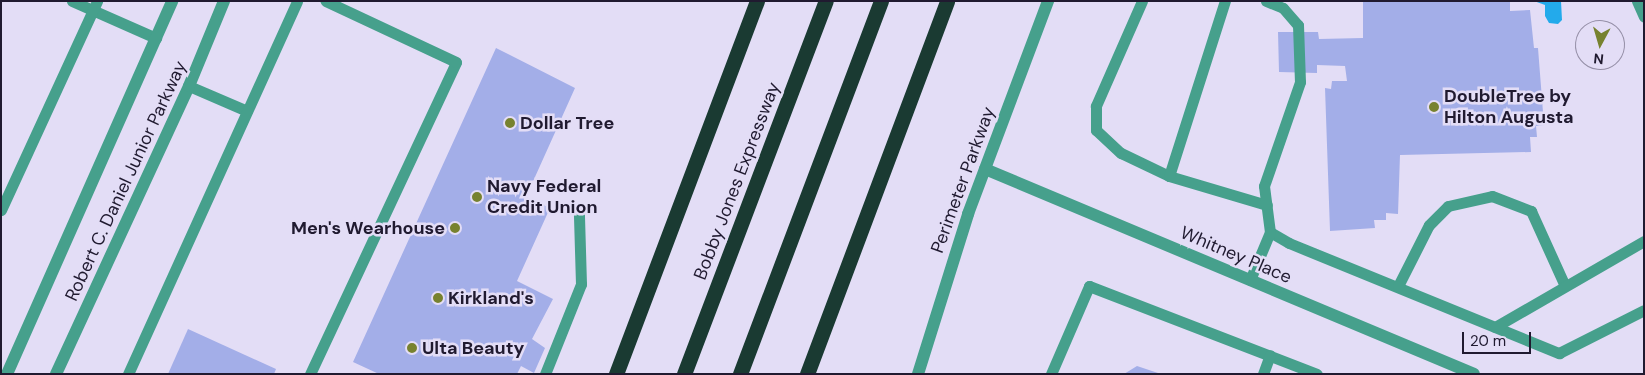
<!DOCTYPE html>
<html>
<head>
<meta charset="utf-8">
<style>
	body { margin:0 }
	#map { position:relative; width:1645px; height:375px; overflow:hidden; background:#e3ddf6; font-family:"DM Sans",sans-serif }
	div>[style] { position:absolute }
	[style*='--x'] { left:calc(var(--x)*1px); top:calc(var(--y)*1px); width:calc(var(--w)*1px); rotate:calc(var(--a)*1deg) }
	.water>* { inset:0; background:#23aaeb }
	.building>* { inset:0; background:#a3aee8 }
	.service>* { height:11px; margin:-5.5px; padding:0 5.5px; transform-origin:5.5px; border-radius:5.5px; background:#46a08c }
	.minor>* { height:12px; margin:-6px; padding:0 6px; transform-origin:6px; border-radius:6px; background:#46a08c }
	.tertiary>* { height:12px; margin:-6px; padding:0 6px; transform-origin:6px; border-radius:6px; background:#46a08c }
	.motorway>* { height:15px; margin:-7.5px; padding:0 7.5px; transform-origin:7.5px; border-radius:7.5px; background:#1a3a32 }
	.dots>* { width:14px; height:14px; translate:-50% -50%; box-sizing:border-box; border:2px solid #e3ddf6; border-radius:50% }
	span { translate:-50% -50%; white-space:nowrap; text-align:center; line-height:1.15; -webkit-text-stroke:5px #e3ddf6; paint-order:stroke }
	.poi-label { font-size:18px; color:#201a30; font-weight:700 }
	.left { translate:0 -50%; text-align:left }
	.right { translate:-100% -50%; text-align:right }
	.street-label { font-size:18px; color:#201a30 }
	.frame { position:absolute; inset:0; border:2px solid #201a30; pointer-events:none }
	.north { position:absolute; left:1575px; top:20px; width:50px; height:50px; box-sizing:border-box; background:#e3ddf6; border:1px solid #958fa7; border-radius:50%; rotate:186deg; font-size:14px; font-weight:700; line-height:20px; text-align:center; color:#201a30 }
	.north::after { content:''; display:block; margin:auto; width:18px; height:22px; background:#77822f; clip-path:polygon(50% 0,100% 100%,50% 72%,0 100%) }
	.scale { position:absolute; left:1462px; top:332px; width:69px; height:22px; box-sizing:border-box; border:2px solid #201a30; border-top:0; padding-left:6px; font-size:15px; line-height:18px; white-space:nowrap; color:#201a30; -webkit-text-stroke:4px #e3ddf6; paint-order:stroke }
</style>
</head>
<body>
<div id="map">
	<div class="water">
		<div style="clip-path:polygon(1534px 1px,1561px 1px,1562px 20px,1558px 24px,1549px 23px,1545px 16px,1545px 5px)"></div>
	</div>
	<div class="building">
		<div style="clip-path:polygon(1363px 1px,1510px 1px,1510px 11px,1530px 10px,1534px 48px,1538px 48px,1544px 125px,1536px 126px,1537px 137px,1530px 137px,1531px 152px,1400px 155px,1398px 214px,1386px 213px,1386px 220px,1374px 220px,1375px 228px,1330px 231px,1325px 88px,1331px 89px,1332px 81px,1347px 81px,1345px 66px,1317px 65px,1317px 73px,1279px 72px,1278px 32px,1318px 32px,1319px 39px,1363px 38px)"></div>
		<div style="clip-path:polygon(496px 48px,575px 88px,526px 197px,550px 208px,517px 281px,553px 299px,532px 339px,545px 348px,534px 373px,521px 366px,517px 374px,379px 374px,353px 362px)"></div>
		<div style="clip-path:polygon(188px 329px,276px 369px,274px 374px,168px 374px)"></div>
		<div style="clip-path:polygon(1137px 366px,1158px 373px,1158px 374px,1124px 374px)"></div>
	</div>
	<div class="service">
		<div style="--x:72;--y:1;--w:92;--a:23.8"></div>
		<div style="--x:1142;--y:1;--w:115;--a:113.7"></div>
		<div style="--x:1096;--y:106;--w:24;--a:90"></div>
		<div style="--x:1096;--y:130;--w:34;--a:43"></div>
		<div style="--x:1121;--y:153;--w:53;--a:25.6"></div>
		<div style="--x:1169;--y:176;--w:102;--a:16.5"></div>
		<div style="--x:1266;--y:1;--w:18;--a:22"></div>
		<div style="--x:1283;--y:8;--w:23;--a:49"></div>
		<div style="--x:1298;--y:25;--w:57;--a:88"></div>
		<div style="--x:1300;--y:82;--w:110;--a:109.1"></div>
		<div style="--x:1264;--y:186;--w:46;--a:82.6"></div>
		<div style="--x:1270;--y:232;--w:22;--a:30"></div>
		<div style="--x:1289;--y:243;--w:292;--a:22.2"></div>
		<div style="--x:1559;--y:353;--w:95;--a:-26.8"></div>
		<div style="--x:1637;--y:1;--w:17;--a:66"></div>
		<div style="--x:189;--y:86;--w:63;--a:23.3"></div>
		<div style="--x:1169;--y:176;--w:184;--a:-72.3"></div>
		<div style="--x:1;--y:210;--w:230;--a:-65.3"></div>
		<div style="--x:1250;--y:280;--w:52;--a:-67.4"></div>
		<div style="--x:1398;--y:286;--w:68;--a:-63.1"></div>
		<div style="--x:1429;--y:225;--w:27;--a:-45"></div>
		<div style="--x:1448;--y:206;--w:45;--a:-12.8"></div>
		<div style="--x:1492;--y:196;--w:42;--a:21"></div>
		<div style="--x:1531;--y:211;--w:82;--a:65.6"></div>
		<div style="--x:1495;--y:327;--w:172;--a:-30"></div>
		<div style="--x:128;--y:374;--w:409;--a:-65.6"></div>
		<div style="--x:310;--y:374;--w:344;--a:-64.9"></div>
		<div style="--x:456;--y:62;--w:144;--a:-154.9"></div>
		<div style="--x:545;--y:374;--w:97;--a:-68.2"></div>
		<div style="--x:581;--y:284;--w:69;--a:-91.7"></div>
		<div style="--x:1051;--y:374;--w:96;--a:-66.6"></div>
		<div style="--x:1089;--y:286;--w:244;--a:21.1"></div>
		<div style="--x:1263;--y:374;--w:20;--a:-70"></div>
	</div>
	<div class="minor">
		<div style="--x:985;--y:169;--w:530;--a:22.74"></div>
		<div style="--x:918;--y:374;--w:168;--a:-72.6"></div>
		<div style="--x:968;--y:214;--w:228;--a:-69.4"></div>
	</div>
	<div class="tertiary">
		<div style="--x:7;--y:374;--w:408;--a:-66.1"></div>
		<div style="--x:56;--y:374;--w:317;--a:-65.2"></div>
		<div style="--x:189;--y:86;--w:92;--a:-67.6"></div>
	</div>
	<div class="motorway">
		<div style="--x:616;--y:374;--w:399;--a:-69.3"></div>
		<div style="--x:684;--y:374;--w:399;--a:-69.2"></div>
		<div style="--x:740;--y:374;--w:399;--a:-69.3"></div>
		<div style="--x:807;--y:374;--w:398;--a:-69.4"></div>
	</div>
	<div class="dots">
		<div style="left:1434px;top:107px;background:#77822f"></div>
		<div style="left:510px;top:123px;background:#77822f"></div>
		<div style="left:477px;top:197px;background:#77822f"></div>
		<div style="left:455px;top:228px;background:#77822f"></div>
		<div style="left:438px;top:298px;background:#77822f"></div>
		<div style="left:412px;top:348px;background:#77822f"></div>
	</div>
	<div class="poi-label">
		<span class="left" style="left:1444px;top:107px">DoubleTree by<br>Hilton Augusta</span>
		<span class="left" style="left:520px;top:123px">Dollar Tree</span>
		<span class="left" style="left:487px;top:197px">Navy Federal<br>Credit Union</span>
		<span class="right" style="left:445px;top:228px">Men's Wearhouse</span>
		<span class="left" style="left:448px;top:298px">Kirkland's</span>
		<span class="left" style="left:422px;top:348px">Ulta Beauty</span>
	</div>
	<div class="street-label">
		<span style="left:963px;top:180px;rotate:-70deg">Perimeter Parkway</span>
		<span style="left:126px;top:181px;rotate:-65deg">Robert C. Daniel Junior Parkway</span>
		<span style="left:737px;top:181px;rotate:-69deg">Bobby Jones Expressway</span>
		<span style="left:1236px;top:255px;rotate:23deg">Whitney Place</span>
	</div>
	<div class="frame"></div>
	<div class="north">N</div>
	<div class="scale">20 m</div>
</div>
</body>
</html>
